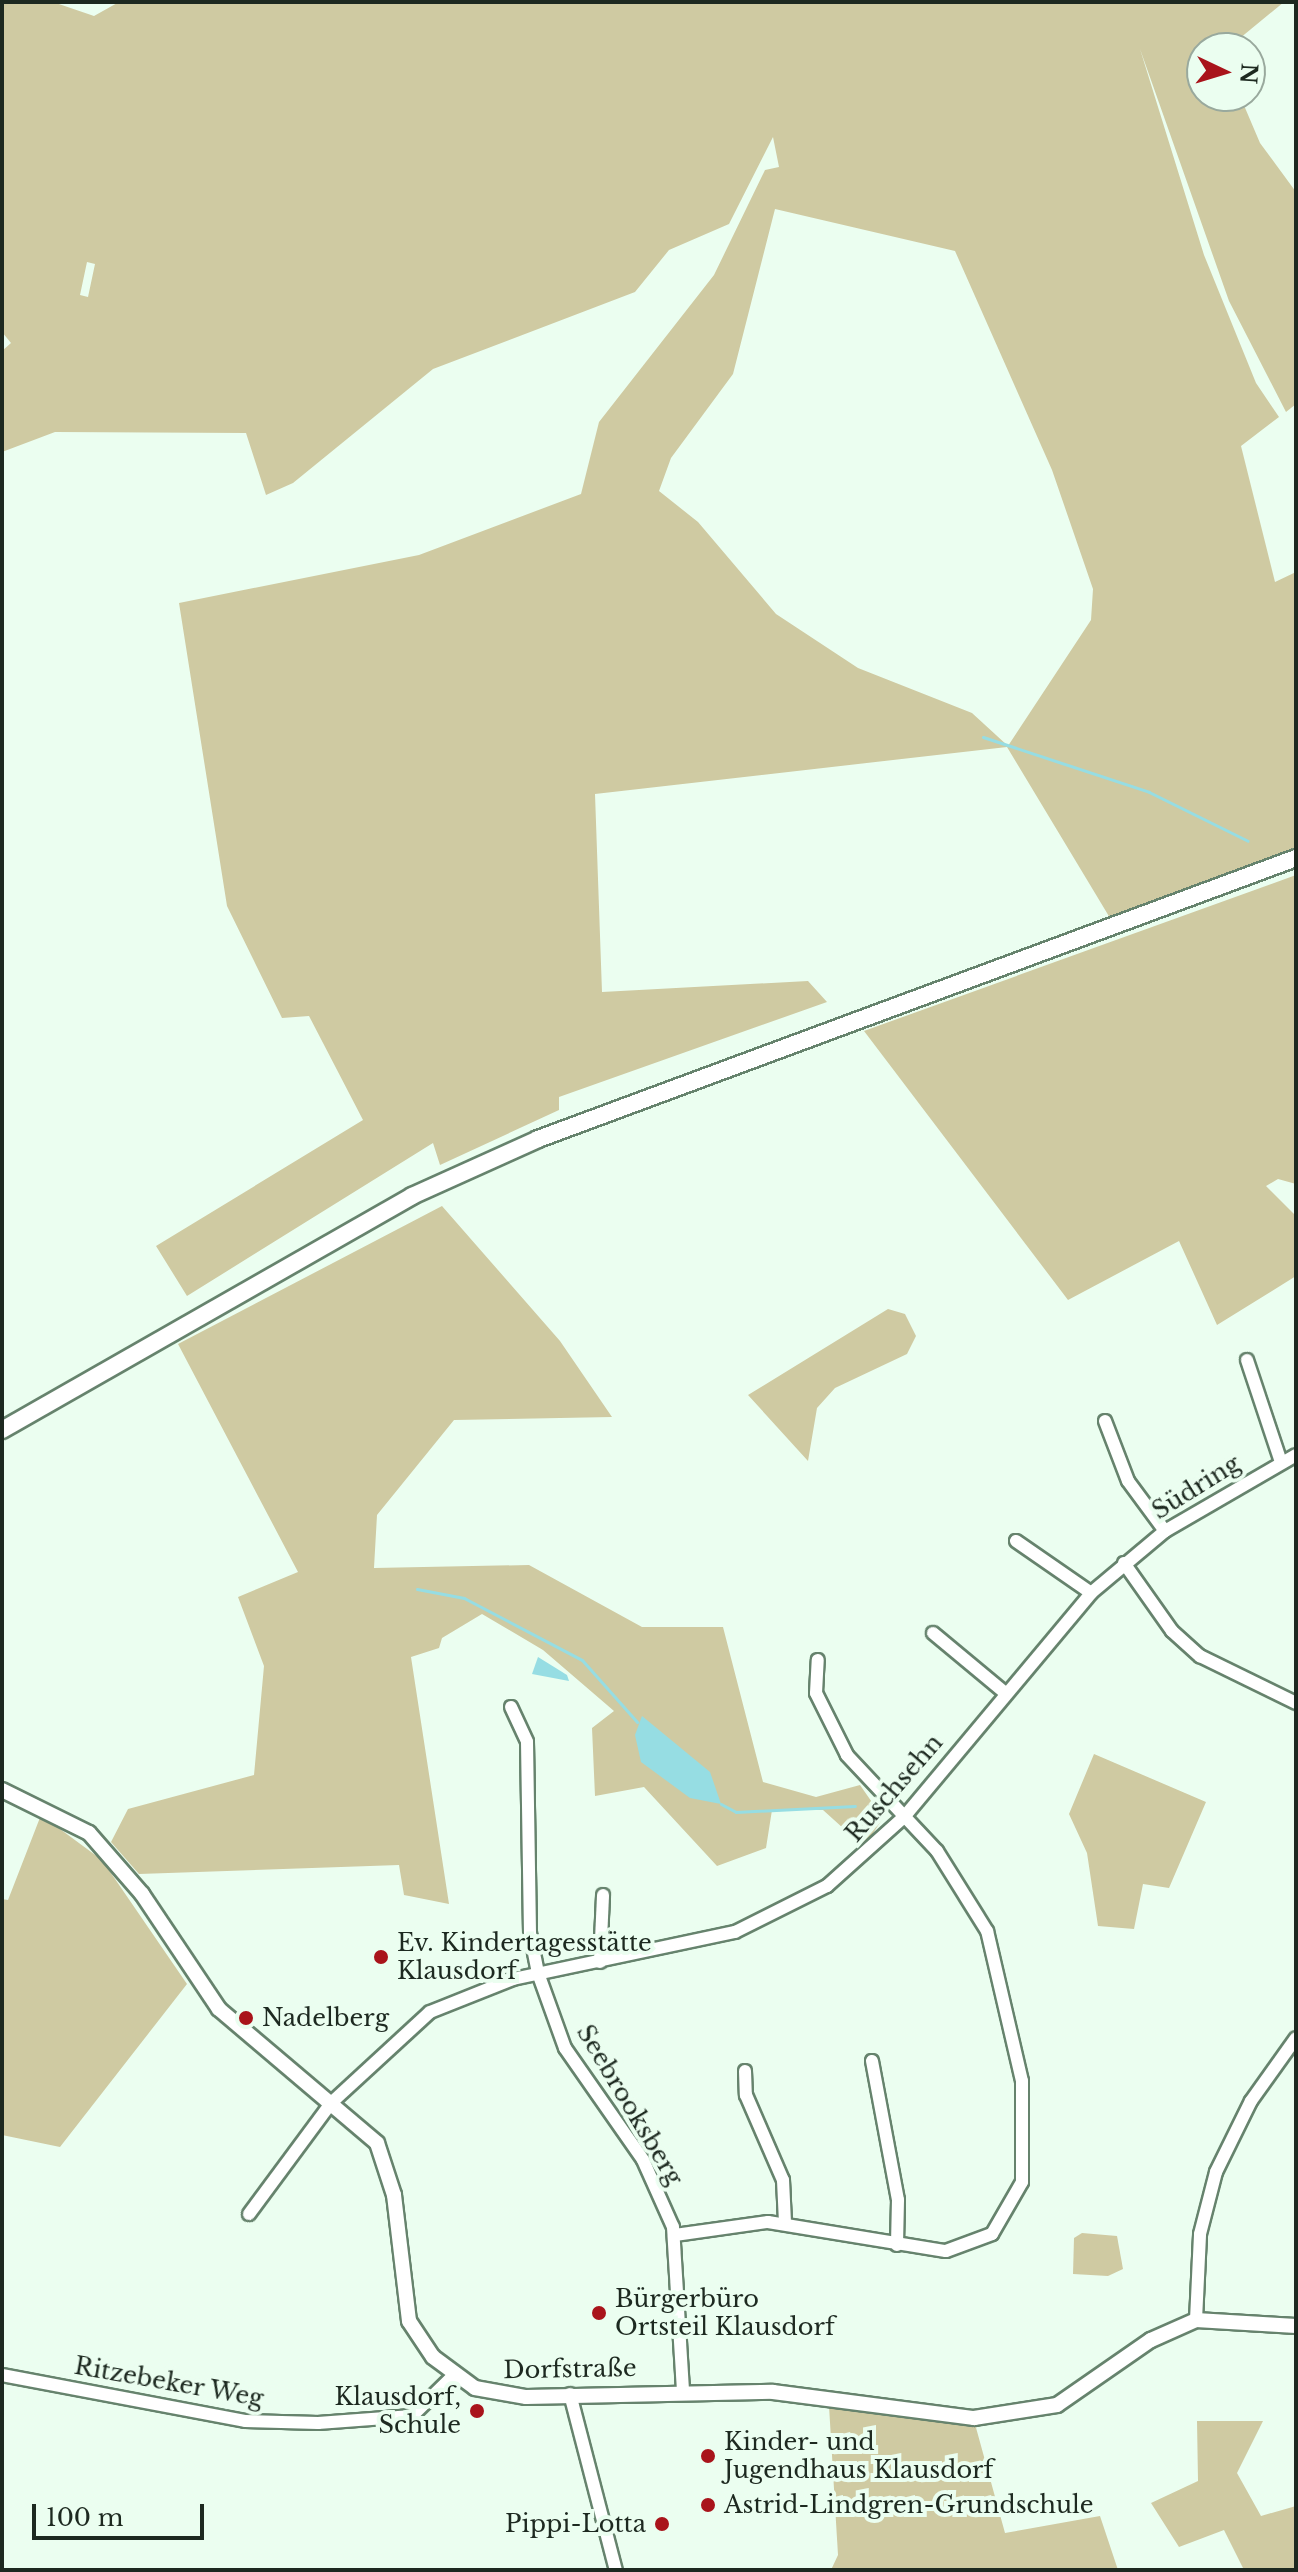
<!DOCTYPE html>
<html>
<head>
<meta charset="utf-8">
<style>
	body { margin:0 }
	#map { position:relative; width:1298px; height:2572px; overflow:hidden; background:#ebfef0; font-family:"Libre Baskerville",serif }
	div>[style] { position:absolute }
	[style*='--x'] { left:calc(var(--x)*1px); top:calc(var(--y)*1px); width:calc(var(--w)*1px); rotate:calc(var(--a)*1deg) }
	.green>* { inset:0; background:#cfcaa2 }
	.water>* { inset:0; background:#96dde3 }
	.stream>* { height:3px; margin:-1.5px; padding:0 1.5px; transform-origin:1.5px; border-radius:1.5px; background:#96dde3 }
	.roads { filter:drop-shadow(2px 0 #66836d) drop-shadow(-2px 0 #66836d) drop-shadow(0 2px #66836d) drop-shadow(0 -2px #66836d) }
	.minor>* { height:12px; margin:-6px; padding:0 6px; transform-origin:6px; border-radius:6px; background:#fff }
	.tertiary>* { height:14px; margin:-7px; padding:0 7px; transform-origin:7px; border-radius:7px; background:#fff }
	.secondary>* { height:16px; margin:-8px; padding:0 8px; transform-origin:8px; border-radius:8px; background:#fff }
	.dots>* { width:22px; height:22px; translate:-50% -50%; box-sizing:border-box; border:4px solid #ebfef0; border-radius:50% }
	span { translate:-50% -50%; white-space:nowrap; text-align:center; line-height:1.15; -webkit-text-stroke:8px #ebfef0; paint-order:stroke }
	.street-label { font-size:24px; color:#1d2920 }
	.poi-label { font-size:24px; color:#1d2920 }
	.left { translate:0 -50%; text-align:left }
	.right { translate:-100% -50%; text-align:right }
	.frame { position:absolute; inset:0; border:4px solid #1d2920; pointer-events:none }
	.north { position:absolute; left:1186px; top:32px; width:80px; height:80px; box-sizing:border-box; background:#ebfef0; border:2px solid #99a99d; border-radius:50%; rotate:94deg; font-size:22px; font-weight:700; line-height:32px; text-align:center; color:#1d2920 }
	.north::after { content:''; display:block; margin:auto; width:28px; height:36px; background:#a9141b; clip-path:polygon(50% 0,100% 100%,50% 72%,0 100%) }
	.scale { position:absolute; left:32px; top:2504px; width:172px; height:36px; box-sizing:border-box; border:4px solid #1d2920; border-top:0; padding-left:10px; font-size:24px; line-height:28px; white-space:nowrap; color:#1d2920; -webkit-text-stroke:6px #ebfef0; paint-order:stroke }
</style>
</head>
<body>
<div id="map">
	<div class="green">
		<div style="clip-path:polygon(evenodd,2px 2px,53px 2px,94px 16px,119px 2px,1284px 2px,1228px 48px,1202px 48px,1202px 96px,1240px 96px,1260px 143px,1296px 192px,1296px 404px,1286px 412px,1229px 301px,1140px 49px,1204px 255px,1256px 383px,1279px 417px,1241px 446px,1275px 582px,1296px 572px,1296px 850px,1110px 918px,1007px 747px,595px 794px,602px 992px,808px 981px,827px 1002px,559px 1097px,559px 1110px,440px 1165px,433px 1143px,187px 1296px,156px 1246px,363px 1120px,309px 1016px,282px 1018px,227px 906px,179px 603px,419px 555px,581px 494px,599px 422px,714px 275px,765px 170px,779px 167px,773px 137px,729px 224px,669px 250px,635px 292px,433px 369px,293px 483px,266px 495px,246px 433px,55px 432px,2px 452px,2px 351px,11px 343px,2px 332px,2px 2px,775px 209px,955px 251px,1052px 470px,1093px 589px,1091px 620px,1008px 746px,972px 713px,858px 668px,776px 614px,698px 522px,659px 491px,671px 458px,733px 374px,775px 209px,2px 2px,87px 262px,95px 264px,88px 297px,80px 295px,87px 262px)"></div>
		<div style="clip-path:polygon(1296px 875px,1296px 1184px,1278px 1179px,1266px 1186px,1296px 1216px,1296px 1276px,1217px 1325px,1179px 1241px,1068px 1300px,864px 1031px)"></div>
		<div style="clip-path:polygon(442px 1206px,560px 1341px,612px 1417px,454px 1420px,377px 1515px,374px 1568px,529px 1565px,642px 1627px,723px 1627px,763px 1782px,816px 1797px,860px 1785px,883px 1818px,864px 1847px,823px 1810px,772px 1810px,766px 1848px,717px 1866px,644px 1787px,595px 1796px,592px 1728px,614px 1711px,543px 1650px,482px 1614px,442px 1638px,439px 1648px,411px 1657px,449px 1904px,404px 1895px,399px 1865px,139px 1874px,111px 1842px,128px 1809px,254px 1775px,264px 1666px,238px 1597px,298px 1572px,178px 1344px)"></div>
		<div style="clip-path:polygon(888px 1309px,905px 1314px,916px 1336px,907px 1354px,835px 1388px,817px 1408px,808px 1461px,748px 1395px)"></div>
		<div style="clip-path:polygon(1094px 1754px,1206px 1802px,1169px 1888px,1143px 1884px,1134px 1929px,1098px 1926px,1087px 1853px,1069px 1814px)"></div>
		<div style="clip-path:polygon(41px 1815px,102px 1860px,187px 1984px,60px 2147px,2px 2135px,2px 1899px,8px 1900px)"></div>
		<div style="clip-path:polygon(1082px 2233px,1117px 2236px,1123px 2269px,1108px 2276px,1073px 2274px,1074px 2238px)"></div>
		<div style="clip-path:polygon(829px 2406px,975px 2424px,1005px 2533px,1100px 2516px,1118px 2570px,831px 2570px,838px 2555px)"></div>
		<div style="clip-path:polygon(1197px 2421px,1263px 2421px,1237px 2473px,1261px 2516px,1296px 2506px,1296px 2570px,1244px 2570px,1224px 2530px,1179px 2547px,1151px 2503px,1198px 2481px)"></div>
	</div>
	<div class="water">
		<div style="clip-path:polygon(538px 1657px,567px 1675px,569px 1681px,532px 1674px)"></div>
		<div style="clip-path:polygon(642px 1716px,710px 1772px,721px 1804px,690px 1798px,641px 1762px,635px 1735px)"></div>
	</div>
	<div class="stream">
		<div style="--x:983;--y:737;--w:175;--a:18.3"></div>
		<div style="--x:1149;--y:792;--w:110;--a:26.3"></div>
		<div style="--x:417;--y:1589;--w:48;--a:10.8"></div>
		<div style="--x:464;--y:1598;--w:133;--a:27.7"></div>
		<div style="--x:582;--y:1660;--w:83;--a:48.4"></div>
		<div style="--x:721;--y:1804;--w:17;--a:28"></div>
		<div style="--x:736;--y:1812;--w:119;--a:-2.9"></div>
	</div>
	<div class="roads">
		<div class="minor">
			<div style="--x:1247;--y:1360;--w:108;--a:71.6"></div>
			<div style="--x:1105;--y:1421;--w:64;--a:69"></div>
			<div style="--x:1128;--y:1481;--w:62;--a:53.5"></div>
			<div style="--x:1016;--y:1541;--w:91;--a:34.7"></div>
			<div style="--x:1124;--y:1563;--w:83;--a:54.8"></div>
			<div style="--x:1172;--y:1631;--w:38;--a:42"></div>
			<div style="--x:1200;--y:1656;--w:107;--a:26.1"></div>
			<div style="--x:933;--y:1633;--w:92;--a:39.7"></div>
			<div style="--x:511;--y:1707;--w:38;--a:65"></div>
			<div style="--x:527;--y:1742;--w:191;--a:89.1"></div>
			<div style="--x:530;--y:1933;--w:41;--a:78.7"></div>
			<div style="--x:538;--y:1973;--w:80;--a:70.2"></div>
			<div style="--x:565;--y:2048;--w:136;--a:55.1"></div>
			<div style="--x:643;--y:2160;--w:73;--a:65.9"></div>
			<div style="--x:673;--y:2227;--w:162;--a:86.5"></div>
			<div style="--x:600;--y:1962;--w:67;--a:-87.4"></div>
			<div style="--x:872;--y:2061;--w:141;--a:79.4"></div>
			<div style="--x:898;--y:2200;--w:45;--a:91.3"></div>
			<div style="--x:745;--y:2071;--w:24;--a:88"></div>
			<div style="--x:746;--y:2095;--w:93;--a:66.5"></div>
			<div style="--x:783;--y:2180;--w:43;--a:87.3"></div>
			<div style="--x:249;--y:2214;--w:138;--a:-53.5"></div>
			<div style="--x:331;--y:2103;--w:134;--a:-42.6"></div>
			<div style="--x:430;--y:2012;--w:89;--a:-21.7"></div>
			<div style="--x:513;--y:1979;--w:227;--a:-12"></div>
			<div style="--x:735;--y:1932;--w:103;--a:-26.6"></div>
			<div style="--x:827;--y:1886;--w:103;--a:-41.9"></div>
			<div style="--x:904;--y:1817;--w:292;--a:-50.1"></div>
			<div style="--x:1091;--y:1593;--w:97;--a:-40"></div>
			<div style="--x:1165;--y:1531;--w:151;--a:-30.1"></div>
			<div style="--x:675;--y:2235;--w:94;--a:-8"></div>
			<div style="--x:768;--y:2222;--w:180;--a:9.3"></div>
			<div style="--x:946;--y:2251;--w:49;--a:-20.3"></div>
			<div style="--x:992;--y:2234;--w:60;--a:-60"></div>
			<div style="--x:1022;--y:2182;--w:101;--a:-90"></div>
			<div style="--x:1022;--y:2081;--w:154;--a:-103.1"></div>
			<div style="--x:987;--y:1931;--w:94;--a:-122"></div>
			<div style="--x:937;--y:1851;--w:132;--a:-133.2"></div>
			<div style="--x:847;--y:1755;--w:69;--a:-116.6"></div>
			<div style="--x:816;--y:1693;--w:33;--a:-87"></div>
			<div style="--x:1196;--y:2320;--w:86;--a:-87.3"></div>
			<div style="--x:1200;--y:2234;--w:64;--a:-75.5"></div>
			<div style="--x:1216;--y:2172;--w:79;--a:-63.8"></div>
			<div style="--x:1251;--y:2101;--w:77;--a:-54.5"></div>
			<div style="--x:2;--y:2375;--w:247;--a:10.7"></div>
			<div style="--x:245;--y:2421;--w:73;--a:1.6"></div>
			<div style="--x:318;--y:2423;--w:94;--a:-4.3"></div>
			<div style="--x:412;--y:2416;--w:59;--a:-44.3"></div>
			<div style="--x:570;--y:2394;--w:182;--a:75.4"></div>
		</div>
		<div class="tertiary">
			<div style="--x:2;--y:1790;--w:97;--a:26.3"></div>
			<div style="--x:89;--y:1833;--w:81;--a:49"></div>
			<div style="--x:142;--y:1894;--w:138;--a:56.2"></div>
			<div style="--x:219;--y:2009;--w:207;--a:40.3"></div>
			<div style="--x:377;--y:2143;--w:55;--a:71.9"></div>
			<div style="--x:394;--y:2195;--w:127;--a:83.2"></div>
			<div style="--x:409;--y:2321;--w:43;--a:56.3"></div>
			<div style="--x:433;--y:2357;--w:52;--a:36.4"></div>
			<div style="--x:475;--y:2388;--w:52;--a:10"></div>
			<div style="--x:526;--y:2397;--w:247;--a:-1.2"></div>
			<div style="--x:773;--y:2392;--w:203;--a:7.4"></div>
			<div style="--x:974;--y:2418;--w:84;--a:-8.9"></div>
			<div style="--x:1057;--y:2405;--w:114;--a:-34.7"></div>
			<div style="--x:1151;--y:2340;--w:49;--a:-24"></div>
			<div style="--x:1196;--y:2320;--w:100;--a:3.4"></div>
		</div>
		<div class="secondary">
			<div style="--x:2;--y:1430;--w:472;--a:-29.7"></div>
			<div style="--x:412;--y:1196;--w:138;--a:-24.3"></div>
			<div style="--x:538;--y:1139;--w:808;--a:-20.34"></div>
		</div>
	</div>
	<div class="dots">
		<div style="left:381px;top:1957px;background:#a9141b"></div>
		<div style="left:246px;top:2018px;background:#a9141b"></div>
		<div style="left:599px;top:2313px;background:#a9141b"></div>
		<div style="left:477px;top:2411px;background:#a9141b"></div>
		<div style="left:708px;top:2456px;background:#a9141b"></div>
		<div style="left:708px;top:2505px;background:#a9141b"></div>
		<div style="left:662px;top:2524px;background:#a9141b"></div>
	</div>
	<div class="street-label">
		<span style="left:1196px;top:1487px;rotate:-32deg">Südring</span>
		<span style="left:894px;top:1788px;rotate:-49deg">Ruschsehn</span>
		<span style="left:630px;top:2105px;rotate:59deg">Seebrooksberg</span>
		<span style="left:570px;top:2369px;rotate:-1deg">Dorfstraße</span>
		<span style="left:169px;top:2382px;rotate:10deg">Ritzebeker Weg</span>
	</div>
	<div class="poi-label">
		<span class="left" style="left:397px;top:1957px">Ev. Kindertagesstätte<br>Klausdorf</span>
		<span class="left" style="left:262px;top:2018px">Nadelberg</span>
		<span class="left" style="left:615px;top:2313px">Bürgerbüro<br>Ortsteil Klausdorf</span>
		<span class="right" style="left:461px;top:2411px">Klausdorf,<br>Schule</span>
		<span class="left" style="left:724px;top:2456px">Kinder- und<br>Jugendhaus Klausdorf</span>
		<span class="left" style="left:724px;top:2505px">Astrid-Lindgren-Grundschule</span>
		<span class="right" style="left:646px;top:2524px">Pippi-Lotta</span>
	</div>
	<div class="frame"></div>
	<div class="north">N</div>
	<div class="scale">100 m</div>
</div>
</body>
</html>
